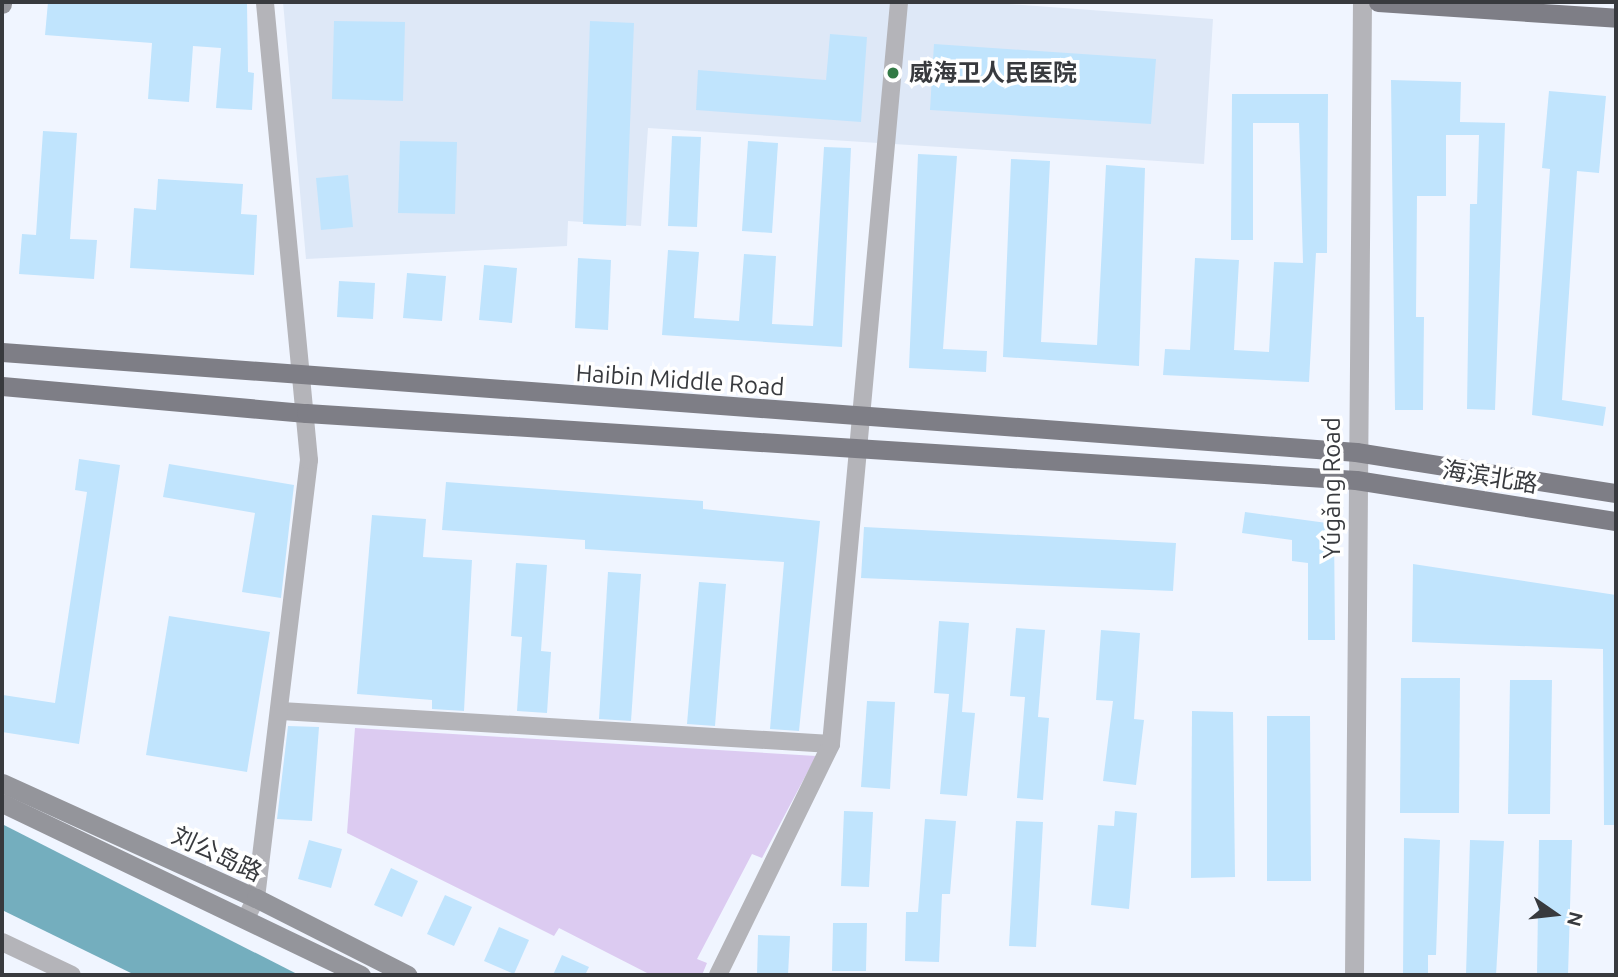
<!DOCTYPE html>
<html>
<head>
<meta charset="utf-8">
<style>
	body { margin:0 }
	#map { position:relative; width:1618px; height:977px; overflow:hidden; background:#f0f5ff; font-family:Ubuntu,"Noto Sans SC",sans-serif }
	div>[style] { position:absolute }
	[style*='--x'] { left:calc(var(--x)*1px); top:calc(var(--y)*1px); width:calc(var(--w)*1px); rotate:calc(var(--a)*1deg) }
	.built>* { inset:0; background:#dee8f7 }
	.green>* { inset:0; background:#dccbf1 }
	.water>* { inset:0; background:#74aebe }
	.building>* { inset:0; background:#c0e4fd }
	.minor>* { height:18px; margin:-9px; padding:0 9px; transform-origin:9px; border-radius:9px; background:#b4b4b9 }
	.tertiary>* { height:19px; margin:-9.5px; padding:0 9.5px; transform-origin:9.5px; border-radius:9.5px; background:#b4b4b9 }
	.secondary>* { height:19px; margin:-9.5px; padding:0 9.5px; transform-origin:9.5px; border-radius:9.5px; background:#94959b }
	.primary>* { height:19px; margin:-9.5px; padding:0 9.5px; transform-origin:9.5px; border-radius:9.5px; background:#7e7e86 }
	.dots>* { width:19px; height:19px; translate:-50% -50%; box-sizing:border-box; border:4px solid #fff; border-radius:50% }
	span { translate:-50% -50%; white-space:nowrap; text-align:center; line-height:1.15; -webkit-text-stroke:7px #fff; paint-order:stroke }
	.poi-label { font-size:24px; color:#383a3e; font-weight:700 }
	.left { translate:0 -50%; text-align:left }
	.street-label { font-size:24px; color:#383a3e }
	.frame { position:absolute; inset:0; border:4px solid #383a3e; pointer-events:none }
	.north { position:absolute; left:1520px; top:879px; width:70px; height:70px; -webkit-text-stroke:5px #fff; paint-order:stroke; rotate:104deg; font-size:19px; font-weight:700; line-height:28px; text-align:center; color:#383a3e }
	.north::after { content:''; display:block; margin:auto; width:24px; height:32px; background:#383a3e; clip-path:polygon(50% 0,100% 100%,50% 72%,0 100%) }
</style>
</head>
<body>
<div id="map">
	<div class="built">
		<div style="clip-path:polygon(283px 2px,982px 2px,1213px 19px,1204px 164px,648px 128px,641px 226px,568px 221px,567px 246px,306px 259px)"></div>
	</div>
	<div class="green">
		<div style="clip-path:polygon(355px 728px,816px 756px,762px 858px,752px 854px,697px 959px,707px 963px,702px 975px,651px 975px,559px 928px,554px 936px,347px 833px)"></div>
	</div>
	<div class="water">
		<div style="clip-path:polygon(2px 824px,299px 975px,135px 975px,2px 910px)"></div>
	</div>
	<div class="building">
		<div style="clip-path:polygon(48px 2px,247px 3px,248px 72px,254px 73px,252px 110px,216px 108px,221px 48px,193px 46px,189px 102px,148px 99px,152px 43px,45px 35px)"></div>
		<div style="clip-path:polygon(334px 21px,405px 22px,403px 101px,332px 99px)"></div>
		<div style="clip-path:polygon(590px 21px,634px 23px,626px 226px,583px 224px)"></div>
		<div style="clip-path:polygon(830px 34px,867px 37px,861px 122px,696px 110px,698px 70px,826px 80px)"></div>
		<div style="clip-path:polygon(934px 44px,1156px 59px,1151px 124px,930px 110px)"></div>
		<div style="clip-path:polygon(1391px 80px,1461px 82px,1460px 122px,1505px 123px,1495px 410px,1467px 409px,1470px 204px,1477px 204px,1479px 135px,1446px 135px,1446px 196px,1417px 196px,1416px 317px,1424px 317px,1423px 410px,1395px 410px)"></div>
		<div style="clip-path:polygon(1549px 91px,1606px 96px,1599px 173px,1577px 171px,1562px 400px,1606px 407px,1603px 426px,1532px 415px,1550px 169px,1542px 168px)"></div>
		<div style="clip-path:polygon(1232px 94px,1328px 94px,1327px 253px,1316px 253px,1309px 382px,1163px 375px,1165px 349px,1190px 350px,1195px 258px,1239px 260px,1234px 350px,1269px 352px,1274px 262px,1303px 263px,1299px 123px,1253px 123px,1253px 240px,1231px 240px)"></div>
		<div style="clip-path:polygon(43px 131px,77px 133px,70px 239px,97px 240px,94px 279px,19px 274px,22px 234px,36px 235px)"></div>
		<div style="clip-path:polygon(672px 136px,701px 137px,697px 227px,668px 226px)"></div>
		<div style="clip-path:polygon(400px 141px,457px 142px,455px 214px,398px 213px)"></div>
		<div style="clip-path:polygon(748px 141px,778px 143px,772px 233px,742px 231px)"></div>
		<div style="clip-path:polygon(824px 147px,851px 148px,842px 347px,662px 335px,668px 250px,699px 252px,694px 318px,739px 321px,744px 254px,776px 256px,772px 324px,813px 326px)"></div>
		<div style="clip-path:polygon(918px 154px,957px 156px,943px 349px,987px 351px,986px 372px,909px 368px)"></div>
		<div style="clip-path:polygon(1011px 159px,1050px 161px,1041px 342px,1097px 345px,1106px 165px,1145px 168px,1139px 366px,1003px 357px)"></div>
		<div style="clip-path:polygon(348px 175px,353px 227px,321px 230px,316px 178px)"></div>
		<div style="clip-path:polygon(158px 179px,243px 184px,241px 214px,257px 215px,254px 275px,130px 268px,134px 208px,156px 210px)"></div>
		<div style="clip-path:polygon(578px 258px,611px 260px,608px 330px,575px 328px)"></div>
		<div style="clip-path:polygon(484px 265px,517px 268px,512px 323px,479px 320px)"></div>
		<div style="clip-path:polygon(407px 273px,446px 276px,442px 321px,403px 318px)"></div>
		<div style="clip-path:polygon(339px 281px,375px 283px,373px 319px,337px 317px)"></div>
		<div style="clip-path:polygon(79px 459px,120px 465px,79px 744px,2px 732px,2px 705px,3px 695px,55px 703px,87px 492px,75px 490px)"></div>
		<div style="clip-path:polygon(169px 464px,294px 485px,281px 598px,242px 592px,255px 513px,163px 497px)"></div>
		<div style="clip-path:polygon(446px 482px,703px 501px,703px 509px,820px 521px,799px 731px,770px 729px,784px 562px,585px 549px,585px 540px,442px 530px)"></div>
		<div style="clip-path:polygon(1245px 512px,1334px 524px,1335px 640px,1308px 640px,1308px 563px,1292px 561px,1292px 540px,1242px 533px)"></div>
		<div style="clip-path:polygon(372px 515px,426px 519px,423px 557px,472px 560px,464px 711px,432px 709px,432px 700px,357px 694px)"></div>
		<div style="clip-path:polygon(864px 527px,1176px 543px,1173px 591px,861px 578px)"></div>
		<div style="clip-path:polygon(516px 563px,547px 565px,541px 651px,551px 652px,547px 713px,517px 711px,522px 637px,511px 636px)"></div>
		<div style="clip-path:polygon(1413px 564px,1616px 595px,1616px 825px,1604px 825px,1603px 649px,1412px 642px)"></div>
		<div style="clip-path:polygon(608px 572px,641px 574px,631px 721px,599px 719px)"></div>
		<div style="clip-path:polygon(699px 582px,726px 584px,715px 726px,687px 724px)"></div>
		<div style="clip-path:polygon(169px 616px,270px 632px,247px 772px,146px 755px)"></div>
		<div style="clip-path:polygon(939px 621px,969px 623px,962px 712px,975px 713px,967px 796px,940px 794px,949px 694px,934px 693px)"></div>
		<div style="clip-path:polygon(1016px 628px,1045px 630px,1038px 717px,1049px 718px,1043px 800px,1017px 798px,1025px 697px,1010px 696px)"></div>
		<div style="clip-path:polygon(1101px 630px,1140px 633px,1134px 719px,1144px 720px,1136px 785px,1103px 781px,1113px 701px,1096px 700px)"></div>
		<div style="clip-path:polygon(1401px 678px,1460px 678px,1459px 813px,1400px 813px)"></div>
		<div style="clip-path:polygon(1510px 680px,1552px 680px,1550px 814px,1508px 814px)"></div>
		<div style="clip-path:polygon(867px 701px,895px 702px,890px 789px,861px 787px)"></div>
		<div style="clip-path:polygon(1192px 711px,1233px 712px,1235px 877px,1191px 878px)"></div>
		<div style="clip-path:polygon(1267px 716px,1310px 716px,1311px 881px,1267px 881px)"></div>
		<div style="clip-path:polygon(288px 726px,319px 727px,312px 821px,277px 819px)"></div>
		<div style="clip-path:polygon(844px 811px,873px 812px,869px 887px,841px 886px)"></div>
		<div style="clip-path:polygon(1115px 811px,1137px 813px,1129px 909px,1091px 905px,1098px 825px,1114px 826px)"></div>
		<div style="clip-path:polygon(925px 819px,956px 821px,950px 894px,942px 894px,939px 962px,905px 961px,906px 912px,918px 912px)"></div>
		<div style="clip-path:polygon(1016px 821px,1043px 822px,1036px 947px,1009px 946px)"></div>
		<div style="clip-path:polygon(1404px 838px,1440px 840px,1436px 955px,1428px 955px,1428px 975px,1403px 975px)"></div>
		<div style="clip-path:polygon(309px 840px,342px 849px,331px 888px,298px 879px)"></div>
		<div style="clip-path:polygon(1470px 840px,1504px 841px,1496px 975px,1466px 975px)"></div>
		<div style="clip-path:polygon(1539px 840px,1572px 840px,1568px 975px,1537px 975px)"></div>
		<div style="clip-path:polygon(391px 868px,418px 881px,402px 917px,374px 905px)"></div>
		<div style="clip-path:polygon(445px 895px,472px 907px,454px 946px,427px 934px)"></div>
		<div style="clip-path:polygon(833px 923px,867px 923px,866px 971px,832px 971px)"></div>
		<div style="clip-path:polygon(499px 927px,529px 940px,514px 974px,484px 961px)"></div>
		<div style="clip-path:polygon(758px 935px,790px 936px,788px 975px,757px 975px)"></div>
		<div style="clip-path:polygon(562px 955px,589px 967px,585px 975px,553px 975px)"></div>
	</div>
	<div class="minor">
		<div style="--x:281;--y:711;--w:551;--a:3.43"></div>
		<div style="--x:246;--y:918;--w:22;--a:-63"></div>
		<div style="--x:256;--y:898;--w:441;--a:-83.1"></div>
		<div style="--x:309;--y:460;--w:460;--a:-95.5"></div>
		<div style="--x:2;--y:942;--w:77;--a:25.2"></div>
		<div style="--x:718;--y:975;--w:257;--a:-63.9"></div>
		<div style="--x:831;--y:744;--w:745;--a:-84.76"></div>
	</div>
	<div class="tertiary">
		<div style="--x:1354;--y:975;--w:973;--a:-89.53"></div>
	</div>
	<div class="secondary">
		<div style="--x:2;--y:4;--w:2;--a:-90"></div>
		<div style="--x:2;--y:783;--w:279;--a:24.4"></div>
		<div style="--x:256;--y:898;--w:170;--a:26.9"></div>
		<div style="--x:2;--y:803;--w:398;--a:25.6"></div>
	</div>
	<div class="primary">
		<div style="--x:1378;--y:2;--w:239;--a:3.8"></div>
		<div style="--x:2;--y:352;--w:1358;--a:4.22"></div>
		<div style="--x:1356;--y:452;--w:263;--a:9"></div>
		<div style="--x:2;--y:386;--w:305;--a:5.1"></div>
		<div style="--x:306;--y:413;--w:1052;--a:3.65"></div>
		<div style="--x:1356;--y:480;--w:263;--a:9"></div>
	</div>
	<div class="dots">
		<div style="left:893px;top:73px;background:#327a46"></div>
	</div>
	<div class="poi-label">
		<span class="left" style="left:909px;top:73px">威海卫人民医院</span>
	</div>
	<div class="street-label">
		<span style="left:680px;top:380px;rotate:4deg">Haibin Middle Road</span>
		<span style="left:1490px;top:477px;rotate:9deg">海滨北路</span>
		<span style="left:1332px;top:488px;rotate:-90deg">Yúgǎng Road</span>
		<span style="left:217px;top:854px;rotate:25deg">刘公岛路</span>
	</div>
	<div class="frame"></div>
	<div class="north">N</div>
</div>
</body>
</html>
